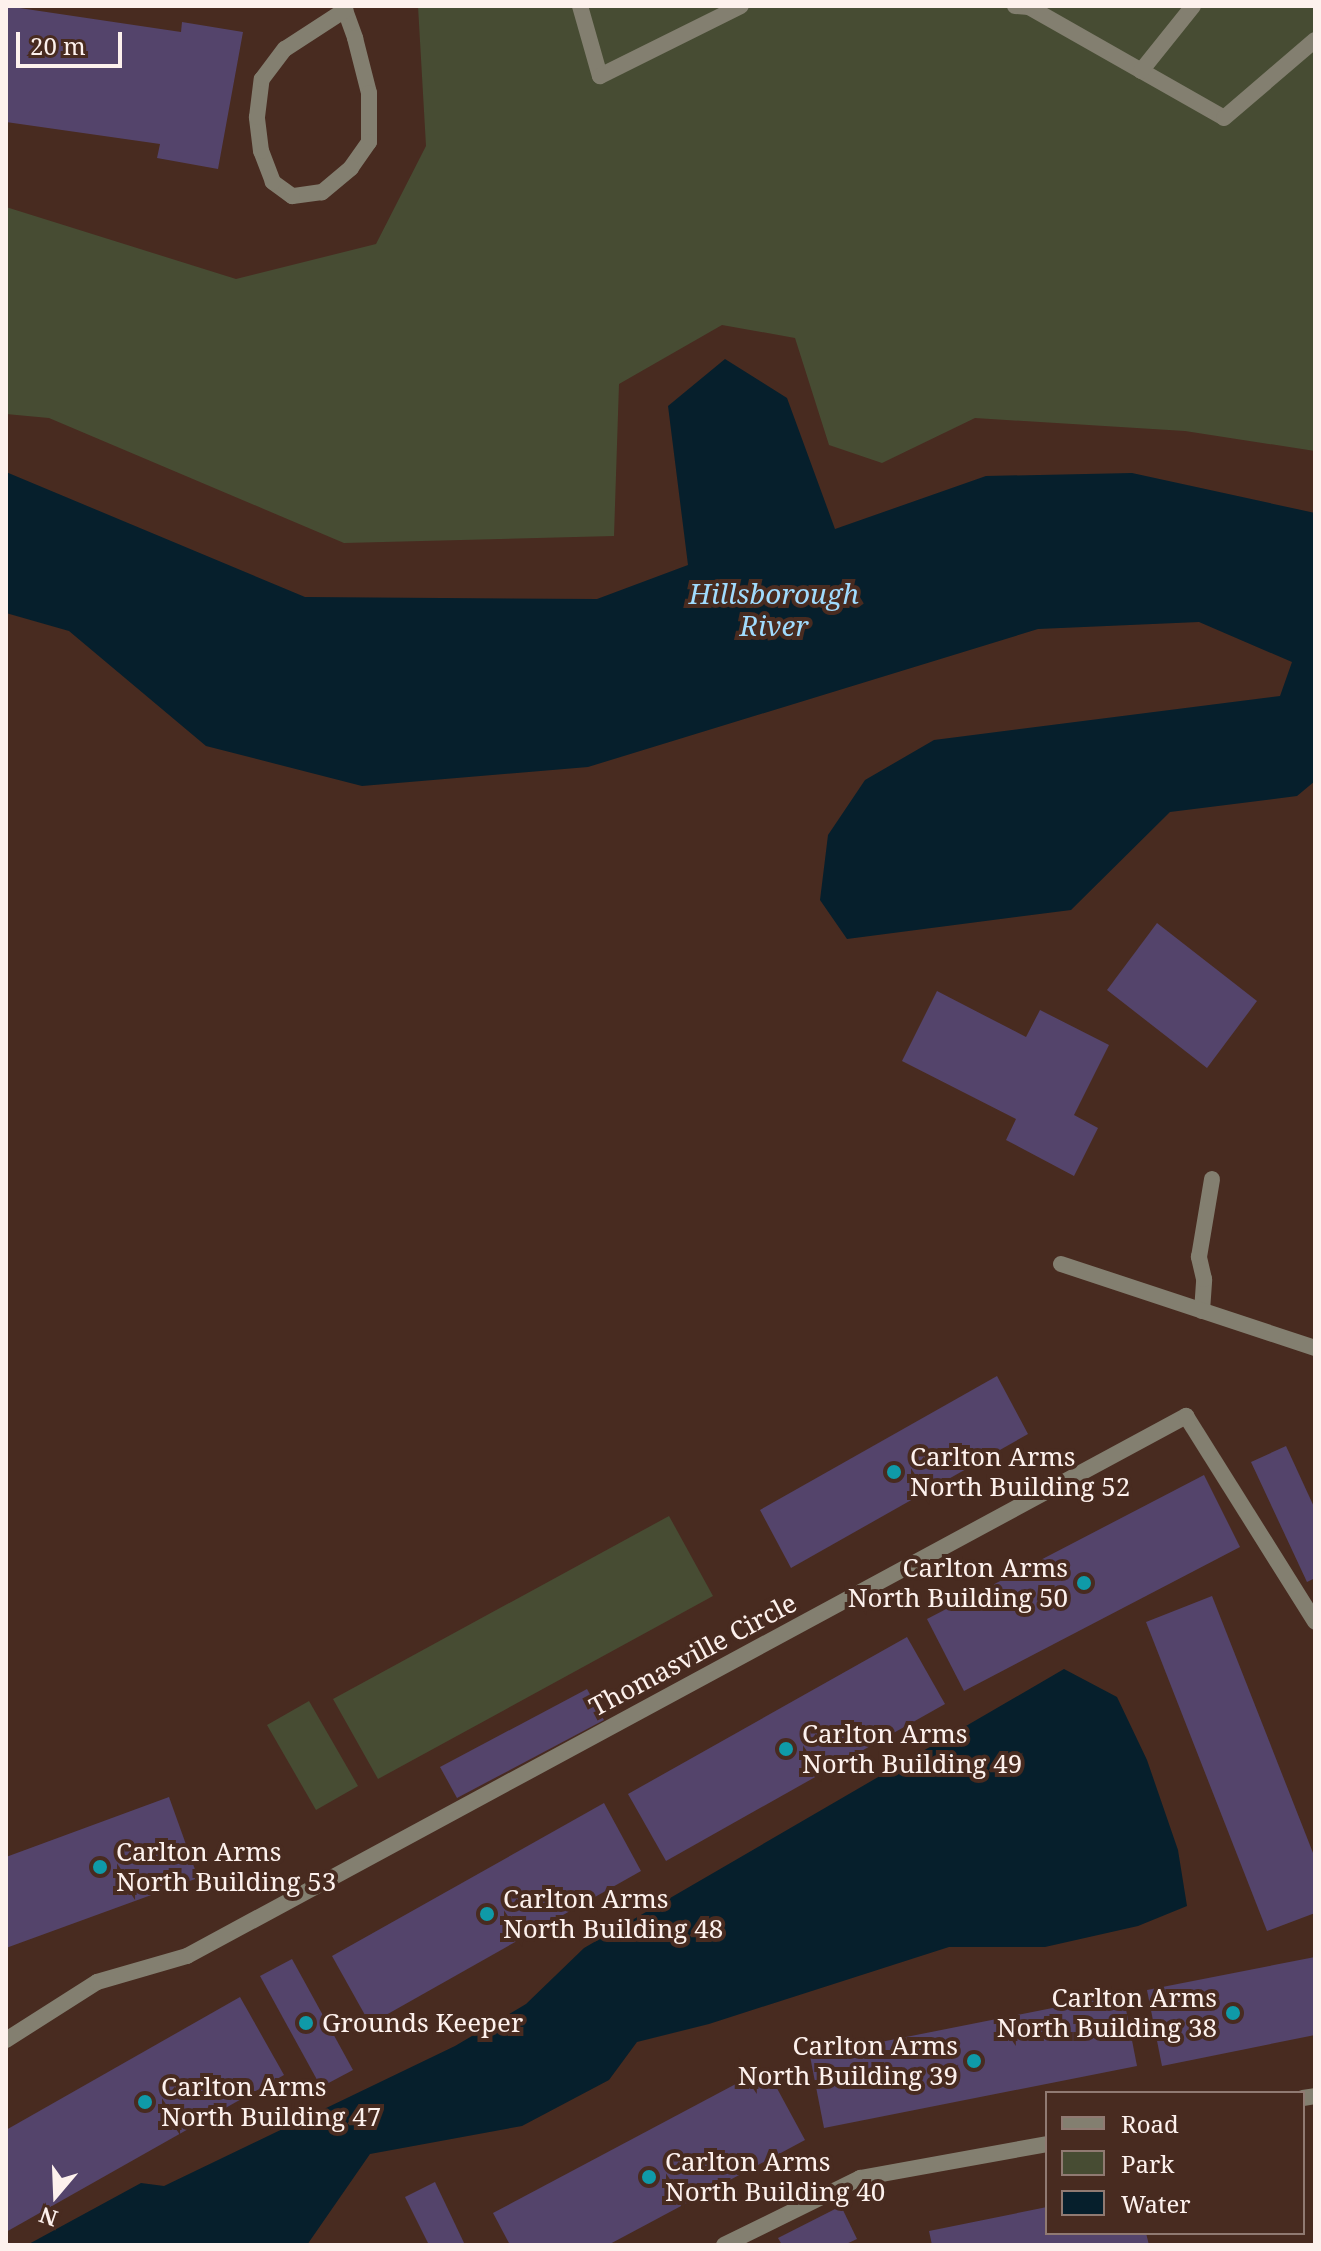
<!DOCTYPE html>
<html>
<head>
<meta charset="utf-8">
<style>
	body { margin:0 }
	#map { position:relative; width:1321px; height:2251px; overflow:hidden; background:#482b20; font-family:"Noto Serif",serif }
	div>[style] { position:absolute }
	[style*='--x'] { left:calc(var(--x)*1px); top:calc(var(--y)*1px); width:calc(var(--w)*1px); rotate:calc(var(--a)*1deg) }
	.green>* { inset:0; background:#474c33 }
	.water>* { inset:0; background:#061f2c }
	.building>* { inset:0; background:#54446b }
	.service>* { height:16px; margin:-8px; padding:0 8px; transform-origin:8px; border-radius:8px; background:#837f70 }
	.minor>* { height:16px; margin:-8px; padding:0 8px; transform-origin:8px; border-radius:8px; background:#837f70 }
	.dots>* { width:22px; height:22px; translate:-50% -50%; box-sizing:border-box; border:4px solid #482b20; border-radius:50% }
	span { translate:-50% -50%; white-space:nowrap; text-align:center; line-height:1.15; -webkit-text-stroke:8px #482b20; paint-order:stroke }
	.poi-label { font-size:26px; color:#fdf1ed }
	.left { translate:0 -50%; text-align:left }
	.right { translate:-100% -50%; text-align:right }
	.street-label { font-size:26px; color:#fdf1ed }
	.water-label { font-size:28px; color:#a0dbfe; font-style:italic }
	.frame { position:absolute; inset:0; border:8px solid #fdf1ed; pointer-events:none }
	.legend { position:absolute; left:1045px; top:2091px; width:260px; height:144px; box-sizing:border-box; background:#482b20; border:2px solid #907a72; margin:0; padding:10px 14px; list-style:none; font-size:24px; color:#fdf1ed }
	.legend li { display:flex; align-items:center; gap:16px; height:40px }
	.legend b { width:40px; border:2px solid #907a72 }
	.north { position:absolute; left:16px; top:2155px; width:80px; height:80px; -webkit-text-stroke:6px #482b20; paint-order:stroke; rotate:199deg; font-size:22px; font-weight:700; line-height:32px; text-align:center; color:#fdf1ed }
	.north::after { content:''; display:block; margin:auto; width:28px; height:36px; background:#fdf1ed; clip-path:polygon(50% 0,100% 100%,50% 72%,0 100%) }
	.scale { position:absolute; left:16px; top:32px; width:106px; height:36px; box-sizing:border-box; border:4px solid #fdf1ed; border-top:0; padding-left:10px; font-size:24px; line-height:28px; white-space:nowrap; color:#fdf1ed; -webkit-text-stroke:6px #482b20; paint-order:stroke }
</style>
</head>
<body>
<div id="map">
	<div class="green">
		<div style="clip-path:polygon(418px 6px,1315px 6px,1315px 451px,1185px 431px,975px 418px,882px 463px,829px 445px,795px 338px,722px 325px,619px 384px,614px 536px,344px 543px,49px 418px,6px 414px,6px 207px,236px 279px,376px 244px,426px 146px)"></div>
		<div style="clip-path:polygon(669px 1516px,713px 1596px,378px 1779px,333px 1699px)"></div>
		<div style="clip-path:polygon(309px 1701px,358px 1786px,316px 1810px,267px 1725px)"></div>
	</div>
	<div class="water">
		<div style="clip-path:polygon(725px 359px,787px 398px,835px 529px,986px 476px,1132px 473px,1315px 513px,1315px 781px,1297px 796px,1170px 812px,1071px 910px,847px 939px,820px 900px,828px 835px,865px 780px,934px 740px,1280px 696px,1292px 662px,1199px 622px,1038px 629px,588px 767px,362px 786px,206px 746px,69px 631px,6px 613px,6px 472px,305px 597px,597px 599px,688px 565px,668px 406px)"></div>
		<div style="clip-path:polygon(1064px 1669px,1117px 1697px,1147px 1760px,1178px 1850px,1187px 1906px,1138px 1926px,1045px 1947px,949px 1947px,709px 2024px,637px 2042px,609px 2080px,522px 2126px,370px 2154px,307px 2245px,27px 2245px,141px 2183px,164px 2186px,455px 2046px,526px 2004px,584px 1948px)"></div>
	</div>
	<div class="building">
		<div style="clip-path:polygon(6px 6px,181px 32px,182px 22px,243px 32px,218px 169px,157px 158px,160px 144px,6px 122px)"></div>
		<div style="clip-path:polygon(1157px 923px,1257px 1001px,1207px 1068px,1107px 990px)"></div>
		<div style="clip-path:polygon(937px 991px,1026px 1037px,1040px 1010px,1109px 1045px,1074px 1115px,1098px 1128px,1074px 1176px,1006px 1140px,1016px 1119px,902px 1061px)"></div>
		<div style="clip-path:polygon(997px 1376px,1028px 1434px,791px 1568px,760px 1510px)"></div>
		<div style="clip-path:polygon(1286px 1446px,1315px 1509px,1315px 1578px,1307px 1582px,1251px 1462px)"></div>
		<div style="clip-path:polygon(1204px 1475px,1240px 1547px,964px 1691px,927px 1619px)"></div>
		<div style="clip-path:polygon(1212px 1596px,1315px 1858px,1315px 1913px,1267px 1931px,1146px 1622px)"></div>
		<div style="clip-path:polygon(907px 1637px,945px 1704px,666px 1861px,628px 1794px)"></div>
		<div style="clip-path:polygon(587px 1689px,604px 1720px,457px 1798px,440px 1767px)"></div>
		<div style="clip-path:polygon(169px 1797px,198px 1878px,6px 1948px,6px 1857px)"></div>
		<div style="clip-path:polygon(604px 1803px,641px 1871px,370px 2024px,332px 1956px)"></div>
		<div style="clip-path:polygon(1315px 1957px,1315px 2035px,1162px 2066px,1147px 1990px)"></div>
		<div style="clip-path:polygon(292px 1959px,353px 2070px,321px 2087px,260px 1976px)"></div>
		<div style="clip-path:polygon(1123px 1994px,1137px 2066px,824px 2128px,810px 2056px)"></div>
		<div style="clip-path:polygon(240px 1997px,284px 2075px,6px 2232px,6px 2130px)"></div>
		<div style="clip-path:polygon(766px 2068px,805px 2140px,608px 2245px,510px 2245px,493px 2213px)"></div>
		<div style="clip-path:polygon(435px 2182px,465px 2245px,429px 2245px,405px 2197px)"></div>
		<div style="clip-path:polygon(841px 2206px,857px 2239px,844px 2245px,782px 2245px,778px 2238px)"></div>
		<div style="clip-path:polygon(1047px 2207px,1047px 2233px,1146px 2233px,1149px 2245px,932px 2245px,929px 2231px)"></div>
	</div>
	<div class="service">
		<div style="--x:344;--y:6;--w:4;--a:76"></div>
		<div style="--x:345;--y:10;--w:30;--a:70"></div>
		<div style="--x:355;--y:38;--w:57;--a:75.7"></div>
		<div style="--x:369;--y:93;--w:49;--a:90"></div>
		<div style="--x:369;--y:142;--w:32;--a:125"></div>
		<div style="--x:351;--y:168;--w:38;--a:140"></div>
		<div style="--x:322;--y:192;--w:30;--a:172"></div>
		<div style="--x:292;--y:196;--w:24;--a:-144"></div>
		<div style="--x:273;--y:182;--w:33;--a:-111"></div>
		<div style="--x:261;--y:151;--w:34;--a:-97"></div>
		<div style="--x:257;--y:117;--w:38;--a:-83"></div>
		<div style="--x:262;--y:79;--w:38;--a:-53"></div>
		<div style="--x:285;--y:49;--w:72;--a:-33"></div>
		<div style="--x:580;--y:6;--w:73;--a:74.1"></div>
		<div style="--x:600;--y:76;--w:157;--a:-26.4"></div>
		<div style="--x:1015;--y:6;--w:14;--a:4"></div>
		<div style="--x:1029;--y:7;--w:224;--a:29.6"></div>
		<div style="--x:1224;--y:118;--w:120;--a:-40.6"></div>
		<div style="--x:1141;--y:71;--w:83;--a:-51.3"></div>
		<div style="--x:1202;--y:1311;--w:32;--a:-86"></div>
		<div style="--x:1204;--y:1279;--w:23;--a:-103"></div>
		<div style="--x:1199;--y:1257;--w:79;--a:-80.5"></div>
	</div>
	<div class="minor">
		<div style="--x:1061;--y:1264;--w:268;--a:18.3"></div>
		<div style="--x:6;--y:2040;--w:108;--a:-32.5"></div>
		<div style="--x:97;--y:1982;--w:94;--a:-16.1"></div>
		<div style="--x:187;--y:1956;--w:1136;--a:-28.39"></div>
		<div style="--x:1186;--y:1416;--w:243;--a:57.9"></div>
		<div style="--x:1303;--y:2098;--w:12;--a:-9"></div>
		<div style="--x:724;--y:2245;--w:152;--a:-26.2"></div>
		<div style="--x:860;--y:2178;--w:190;--a:-10.3"></div>
	</div>
	<div class="dots">
		<div style="left:894px;top:1472px;background:#0f9aa8"></div>
		<div style="left:1084px;top:1583px;background:#0f9aa8"></div>
		<div style="left:786px;top:1749px;background:#0f9aa8"></div>
		<div style="left:100px;top:1867px;background:#0f9aa8"></div>
		<div style="left:487px;top:1914px;background:#0f9aa8"></div>
		<div style="left:1233px;top:2013px;background:#0f9aa8"></div>
		<div style="left:306px;top:2023px;background:#0f9aa8"></div>
		<div style="left:974px;top:2061px;background:#0f9aa8"></div>
		<div style="left:145px;top:2102px;background:#0f9aa8"></div>
		<div style="left:649px;top:2177px;background:#0f9aa8"></div>
	</div>
	<div class="poi-label">
		<span class="left" style="left:910px;top:1472px">Carlton Arms<br>North Building 52</span>
		<span class="right" style="left:1068px;top:1583px">Carlton Arms<br>North Building 50</span>
		<span class="left" style="left:802px;top:1749px">Carlton Arms<br>North Building 49</span>
		<span class="left" style="left:116px;top:1867px">Carlton Arms<br>North Building 53</span>
		<span class="left" style="left:503px;top:1914px">Carlton Arms<br>North Building 48</span>
		<span class="right" style="left:1217px;top:2013px">Carlton Arms<br>North Building 38</span>
		<span class="left" style="left:322px;top:2023px">Grounds Keeper</span>
		<span class="right" style="left:958px;top:2061px">Carlton Arms<br>North Building 39</span>
		<span class="left" style="left:161px;top:2102px">Carlton Arms<br>North Building 47</span>
		<span class="left" style="left:665px;top:2177px">Carlton Arms<br>North Building 40</span>
	</div>
	<div class="street-label">
		<span style="left:693px;top:1655px;rotate:-28deg">Thomasville Circle</span>
	</div>
	<div class="water-label">
		<span style="left:774px;top:609px">Hillsborough<br>River</span>
	</div>
	<div class="frame"></div>
	<ul class="legend">
	<li><b style="height:10px;background:#837f70"></b>Road</li>
	<li><b style="height:22px;background:#474c33"></b>Park</li>
	<li><b style="height:22px;background:#061f2c"></b>Water</li>
	</ul>
	<div class="north">N</div>
	<div class="scale">20 m</div>
</div>
</body>
</html>
